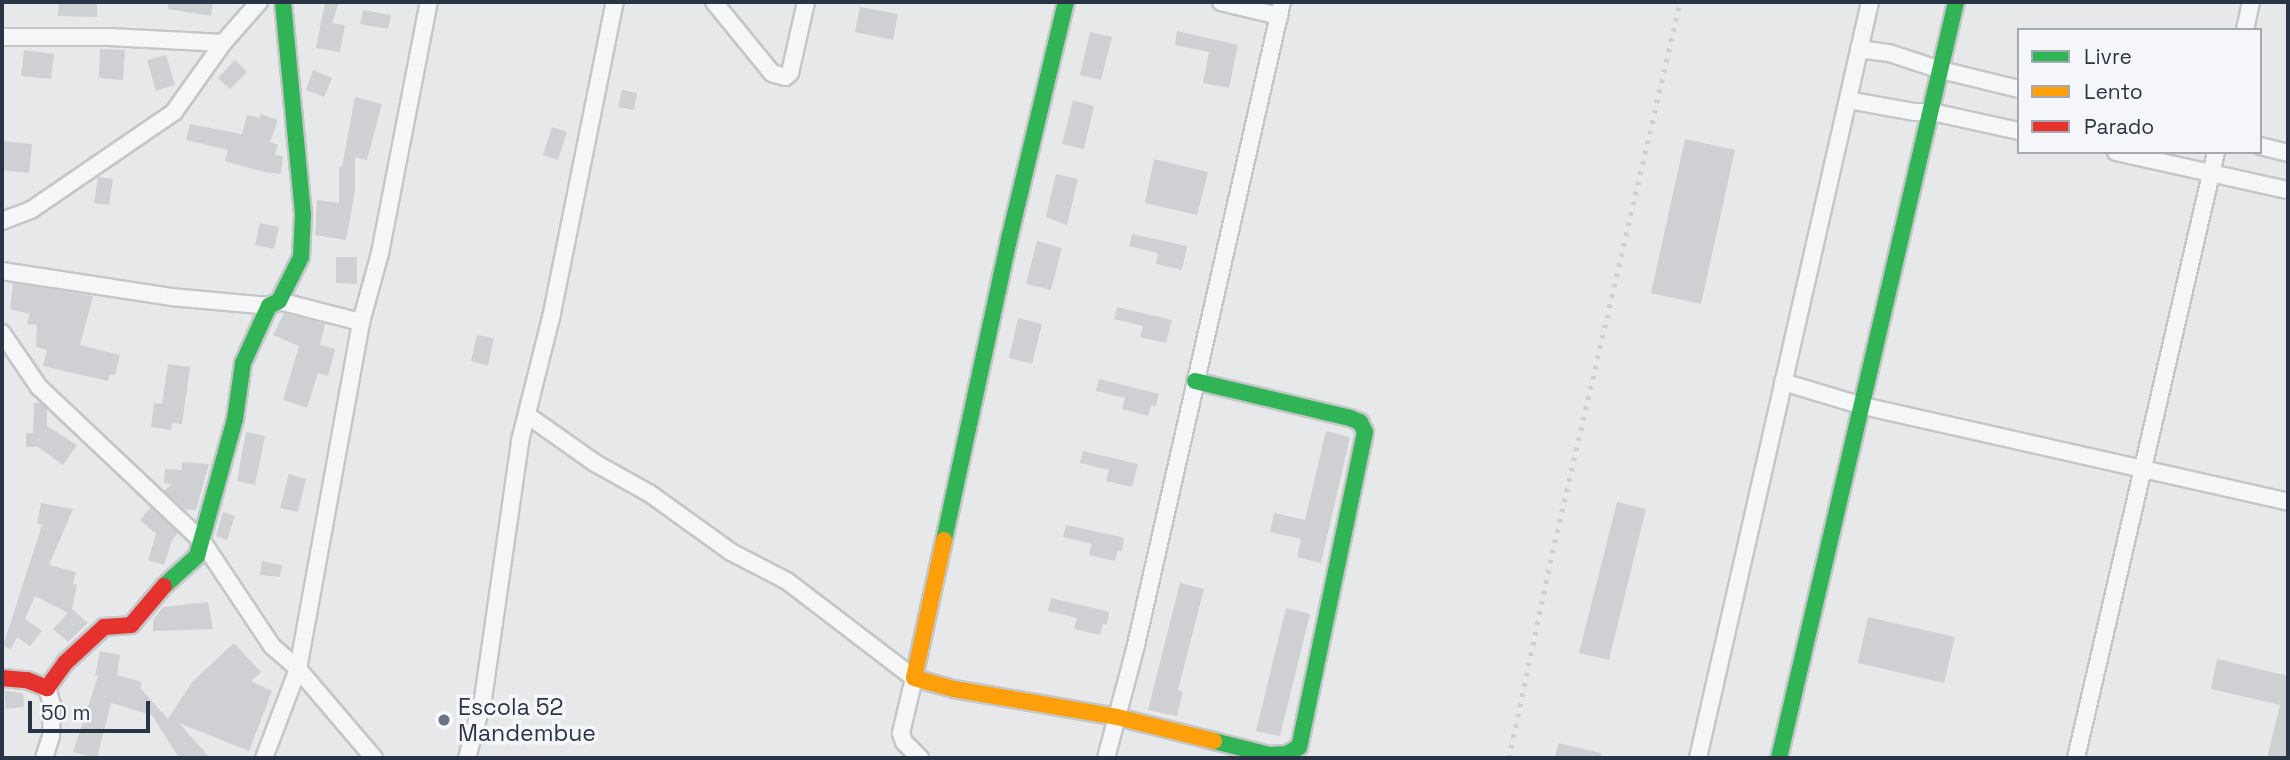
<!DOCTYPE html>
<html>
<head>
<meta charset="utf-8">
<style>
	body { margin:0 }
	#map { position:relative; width:2290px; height:760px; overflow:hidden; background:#e6e8ea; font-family:"Space Grotesk",sans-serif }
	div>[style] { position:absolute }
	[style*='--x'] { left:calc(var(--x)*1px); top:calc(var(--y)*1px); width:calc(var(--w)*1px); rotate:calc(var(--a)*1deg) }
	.building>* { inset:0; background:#ced0d3 }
	.roads { filter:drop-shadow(2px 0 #c4c6c8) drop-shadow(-2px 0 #c4c6c8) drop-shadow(0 2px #c4c6c8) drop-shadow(0 -2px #c4c6c8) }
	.street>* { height:16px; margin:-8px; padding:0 8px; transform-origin:8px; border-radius:8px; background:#f5f6f7 }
	.fast>* { height:16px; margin:-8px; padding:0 8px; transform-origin:8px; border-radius:8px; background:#30b455 }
	.slow>* { height:16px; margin:-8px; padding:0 8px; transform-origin:8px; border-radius:8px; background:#ff9f0a }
	.jam>* { height:16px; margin:-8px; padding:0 8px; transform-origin:8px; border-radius:8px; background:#e5322d }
	.rail>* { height:5px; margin-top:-2.5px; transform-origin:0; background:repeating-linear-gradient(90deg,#cecfd2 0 3.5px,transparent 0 10.5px) }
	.dots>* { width:19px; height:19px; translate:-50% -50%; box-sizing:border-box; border:4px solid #f4f6f9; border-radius:50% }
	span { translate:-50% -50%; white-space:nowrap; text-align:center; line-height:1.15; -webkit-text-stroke:7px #f4f6f9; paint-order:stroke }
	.poi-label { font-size:23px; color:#2b3445 }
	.left { translate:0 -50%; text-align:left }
	.frame { position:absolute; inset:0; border:4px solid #2b3445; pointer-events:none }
	.legend { position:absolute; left:2017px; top:28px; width:245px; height:126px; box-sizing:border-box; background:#f4f6f9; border:2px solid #a4a8b1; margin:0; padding:9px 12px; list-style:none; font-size:21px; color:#2b3445 }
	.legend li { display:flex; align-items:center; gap:14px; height:35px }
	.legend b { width:35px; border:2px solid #a4a8b1 }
	.scale { position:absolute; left:28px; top:701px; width:122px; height:32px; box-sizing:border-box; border:4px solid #2b3445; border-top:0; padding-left:9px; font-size:21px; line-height:24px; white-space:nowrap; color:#2b3445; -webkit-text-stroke:5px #f4f6f9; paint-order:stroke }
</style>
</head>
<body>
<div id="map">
	<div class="building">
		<div style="clip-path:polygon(59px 2px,97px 2px,97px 17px,58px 16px)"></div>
		<div style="clip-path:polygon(168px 2px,213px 2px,211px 16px,168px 9px)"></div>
		<div style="clip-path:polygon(325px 2px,339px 2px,332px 23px,345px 25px,340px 52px,316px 48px)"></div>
		<div style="clip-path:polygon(860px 7px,898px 14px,893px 40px,855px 32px)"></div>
		<div style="clip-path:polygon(363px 10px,391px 15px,388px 29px,360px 24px)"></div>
		<div style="clip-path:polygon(1177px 31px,1238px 45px,1229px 88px,1203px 83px,1209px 52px,1175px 45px)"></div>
		<div style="clip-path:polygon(1090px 32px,1112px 37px,1101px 80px,1080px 75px)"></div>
		<div style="clip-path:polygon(100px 49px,125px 50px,123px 80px,99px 78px)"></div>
		<div style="clip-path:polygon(24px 50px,54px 54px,51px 79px,21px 76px)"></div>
		<div style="clip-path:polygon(166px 55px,175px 85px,156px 91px,147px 60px)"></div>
		<div style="clip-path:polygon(235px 60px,247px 72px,230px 89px,218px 78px)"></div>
		<div style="clip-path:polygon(313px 70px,332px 78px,324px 97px,306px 90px)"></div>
		<div style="clip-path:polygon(622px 90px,637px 93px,634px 110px,618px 107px)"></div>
		<div style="clip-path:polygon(355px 97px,382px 104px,367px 160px,355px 157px,355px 191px,346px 240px,315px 235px,317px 200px,339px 203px,339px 167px,342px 167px)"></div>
		<div style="clip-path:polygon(1073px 100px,1094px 106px,1084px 149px,1062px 144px)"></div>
		<div style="clip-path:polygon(261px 114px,278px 120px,270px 142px,278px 145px,275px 155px,283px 156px,281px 174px,264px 172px,225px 161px,228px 150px,186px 140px,190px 124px,242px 134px,247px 115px,260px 118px)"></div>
		<div style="clip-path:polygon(552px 127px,567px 132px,558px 160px,543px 155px)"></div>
		<div style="clip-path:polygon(1685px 139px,1735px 150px,1701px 304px,1651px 293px)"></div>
		<div style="clip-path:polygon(2px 141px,32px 144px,29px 173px,2px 170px)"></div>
		<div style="clip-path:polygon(1154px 159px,1208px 172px,1197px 215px,1145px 203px)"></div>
		<div style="clip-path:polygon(1056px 174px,1078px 179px,1067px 225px,1046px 217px)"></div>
		<div style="clip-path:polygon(98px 177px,113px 179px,109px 205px,94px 203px)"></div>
		<div style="clip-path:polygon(260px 223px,279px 227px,274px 249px,255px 245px)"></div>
		<div style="clip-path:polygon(1132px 234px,1187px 246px,1182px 270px,1156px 264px,1158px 253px,1129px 246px)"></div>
		<div style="clip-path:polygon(1037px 241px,1062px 248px,1051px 290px,1026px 284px)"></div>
		<div style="clip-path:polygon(336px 257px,357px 257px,357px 284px,336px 283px)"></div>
		<div style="clip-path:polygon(13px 283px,93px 296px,80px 345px,120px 355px,115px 375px,110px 374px,108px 381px,43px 366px,47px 350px,36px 347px,37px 325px,27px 324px,30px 314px,10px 309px)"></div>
		<div style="clip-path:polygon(1117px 307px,1172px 320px,1166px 343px,1140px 337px,1143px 326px,1114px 319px)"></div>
		<div style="clip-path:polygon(284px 313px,325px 324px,320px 345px,335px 349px,328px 376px,318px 373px,307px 408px,283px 400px,299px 346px,273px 335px)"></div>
		<div style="clip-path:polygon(1018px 318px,1042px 324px,1032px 364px,1009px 358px)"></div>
		<div style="clip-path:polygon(477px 335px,494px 338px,488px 366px,471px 361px)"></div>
		<div style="clip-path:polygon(168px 364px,190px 367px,182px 424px,172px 423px,171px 430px,151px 427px,154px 403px,162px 404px)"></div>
		<div style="clip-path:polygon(1099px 379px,1159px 394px,1156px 406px,1151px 405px,1148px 416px,1122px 409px,1125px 398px,1096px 391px)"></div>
		<div style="clip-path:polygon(34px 403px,41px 403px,47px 409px,47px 426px,77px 445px,63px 465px,38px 447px,26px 447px,26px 433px,33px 433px)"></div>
		<div style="clip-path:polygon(1326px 431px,1350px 437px,1321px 563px,1297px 557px,1301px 539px,1270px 532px,1274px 513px,1305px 520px)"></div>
		<div style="clip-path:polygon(246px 432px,265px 436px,255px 485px,237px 481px)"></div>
		<div style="clip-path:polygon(1083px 451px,1138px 464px,1132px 487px,1106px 481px,1109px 470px,1080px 463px)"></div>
		<div style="clip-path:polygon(182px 462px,209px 464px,196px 510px,184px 509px,164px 491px,171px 484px,164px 483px,165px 469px,182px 470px)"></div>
		<div style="clip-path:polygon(289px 474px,306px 479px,298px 512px,280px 508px)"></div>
		<div style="clip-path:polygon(1617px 502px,1646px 509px,1609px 660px,1579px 653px)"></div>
		<div style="clip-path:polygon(41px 503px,73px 509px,49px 565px,76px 572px,73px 584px,77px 585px,72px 609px,88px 623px,68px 642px,53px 629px,68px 613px,35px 596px,25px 619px,42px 631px,30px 646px,17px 637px,11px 649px,3px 646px,42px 525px,37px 524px)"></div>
		<div style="clip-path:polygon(151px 507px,178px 533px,172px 540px,164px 565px,148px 560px,156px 534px,140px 520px)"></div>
		<div style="clip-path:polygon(223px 512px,235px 516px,227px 540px,216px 536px)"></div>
		<div style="clip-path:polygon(1066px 525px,1121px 537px,1124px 539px,1122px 551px,1118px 550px,1115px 561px,1089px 555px,1092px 544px,1063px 537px)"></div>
		<div style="clip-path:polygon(262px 561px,282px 565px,280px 577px,260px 575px)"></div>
		<div style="clip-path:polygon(1180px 583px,1204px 589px,1178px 690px,1183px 692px,1177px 716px,1148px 710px)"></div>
		<div style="clip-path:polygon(1051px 598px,1106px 611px,1109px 613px,1107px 625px,1103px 624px,1100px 635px,1074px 629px,1077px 618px,1048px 611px)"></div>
		<div style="clip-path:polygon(208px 602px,213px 629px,153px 631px,153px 620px,163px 607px)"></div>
		<div style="clip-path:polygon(1286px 608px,1310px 614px,1280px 736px,1256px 731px)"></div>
		<div style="clip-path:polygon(1868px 617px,1955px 637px,1944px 683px,1858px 663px)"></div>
		<div style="clip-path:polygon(234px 643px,261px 672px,251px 681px,272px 691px,249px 751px,179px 723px,210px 758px,179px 758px,152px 715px,111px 703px,97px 758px,73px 752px,98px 676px,95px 676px,100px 651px,120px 655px,117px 675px,142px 682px,140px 688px,168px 719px,192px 682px)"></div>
		<div style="clip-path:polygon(2217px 659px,2288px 676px,2288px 758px,2267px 758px,2280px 705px,2211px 689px)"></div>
		<div style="clip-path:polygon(4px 691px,23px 693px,24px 707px,6px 709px)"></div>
		<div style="clip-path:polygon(1558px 743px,1601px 753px,1601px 758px,1555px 758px)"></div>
	</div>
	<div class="roads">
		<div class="street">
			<div style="--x:714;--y:2;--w:92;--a:50.8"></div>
			<div style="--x:772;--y:73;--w:14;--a:17"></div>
			<div style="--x:785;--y:77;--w:6;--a:-39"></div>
			<div style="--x:790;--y:73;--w:73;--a:-77.3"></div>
			<div style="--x:1221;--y:2;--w:60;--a:13.6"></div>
			<div style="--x:2245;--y:30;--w:29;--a:-78"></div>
			<div style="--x:2;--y:37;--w:108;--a:0"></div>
			<div style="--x:110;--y:37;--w:113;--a:3"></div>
			<div style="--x:1859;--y:49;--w:30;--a:8"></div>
			<div style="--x:1889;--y:53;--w:55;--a:18.1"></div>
			<div style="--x:1941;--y:70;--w:80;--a:13.7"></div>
			<div style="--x:1848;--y:100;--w:68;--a:10.2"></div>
			<div style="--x:1915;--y:112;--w:17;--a:0"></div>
			<div style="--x:1932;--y:112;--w:89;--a:12.3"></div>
			<div style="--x:2260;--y:146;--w:29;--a:14"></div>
			<div style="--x:2116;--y:152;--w:176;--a:12.5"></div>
			<div style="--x:2;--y:221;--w:31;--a:-21"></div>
			<div style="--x:31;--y:210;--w:173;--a:-34.4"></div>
			<div style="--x:174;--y:112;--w:85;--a:-54.6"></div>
			<div style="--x:223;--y:43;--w:55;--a:-48.7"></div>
			<div style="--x:2;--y:271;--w:171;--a:8.7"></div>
			<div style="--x:171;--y:297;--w:98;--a:5.2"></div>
			<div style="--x:279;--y:301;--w:85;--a:14.4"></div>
			<div style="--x:361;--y:322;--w:72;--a:-74.6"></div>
			<div style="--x:380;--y:253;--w:256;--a:-79"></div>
			<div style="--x:2;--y:333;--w:65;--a:55.6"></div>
			<div style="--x:39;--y:387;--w:224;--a:43.4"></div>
			<div style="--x:202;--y:541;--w:126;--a:56.3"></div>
			<div style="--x:272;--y:646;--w:35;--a:41"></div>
			<div style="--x:298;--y:669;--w:117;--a:49.5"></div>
			<div style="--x:1783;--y:382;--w:79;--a:16.8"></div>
			<div style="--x:1859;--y:405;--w:440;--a:12.7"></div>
			<div style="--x:527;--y:415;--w:83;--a:35.2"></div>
			<div style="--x:595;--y:463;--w:62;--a:29.1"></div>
			<div style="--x:649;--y:493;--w:101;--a:35.7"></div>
			<div style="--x:731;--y:552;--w:63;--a:27.4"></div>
			<div style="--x:787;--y:581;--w:160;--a:37.4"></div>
			<div style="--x:914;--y:678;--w:57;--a:103.3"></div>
			<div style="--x:901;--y:733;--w:9;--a:72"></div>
			<div style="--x:904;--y:742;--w:23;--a:45"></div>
			<div style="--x:44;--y:758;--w:23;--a:-72"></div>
			<div style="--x:51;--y:736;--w:31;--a:-88"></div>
			<div style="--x:52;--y:705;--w:18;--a:-106"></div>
			<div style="--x:264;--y:758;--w:95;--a:-69.1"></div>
			<div style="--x:298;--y:669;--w:353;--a:-79.7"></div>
			<div style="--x:467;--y:758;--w:61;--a:-74.8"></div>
			<div style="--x:483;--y:699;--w:261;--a:-81.8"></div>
			<div style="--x:520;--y:441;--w:127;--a:-75.9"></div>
			<div style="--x:551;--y:318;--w:322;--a:-78.6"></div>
			<div style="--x:1106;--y:758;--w:117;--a:-75.1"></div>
			<div style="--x:1136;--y:645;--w:659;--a:-77.21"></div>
			<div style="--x:1698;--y:758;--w:775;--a:-77.18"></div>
			<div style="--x:2076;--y:758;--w:622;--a:-76.99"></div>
		</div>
		<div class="fast">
			<div style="--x:1195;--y:381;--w:159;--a:13.4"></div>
			<div style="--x:1350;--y:418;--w:11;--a:22"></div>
			<div style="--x:1360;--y:422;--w:11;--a:63"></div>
			<div style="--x:1365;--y:432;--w:322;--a:101.8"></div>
			<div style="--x:1299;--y:747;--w:14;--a:150"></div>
			<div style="--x:1287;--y:754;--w:17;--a:177"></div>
			<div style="--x:1270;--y:755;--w:58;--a:-166"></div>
			<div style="--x:944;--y:540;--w:308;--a:-77.8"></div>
			<div style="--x:1009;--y:239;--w:244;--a:-76.5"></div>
			<div style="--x:164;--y:586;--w:45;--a:-42.3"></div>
			<div style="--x:197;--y:556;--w:142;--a:-74.5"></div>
			<div style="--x:235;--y:419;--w:57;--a:-81.9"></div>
			<div style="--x:243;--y:363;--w:63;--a:-65.5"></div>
			<div style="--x:269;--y:306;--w:11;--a:-27"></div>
			<div style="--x:279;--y:301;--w:49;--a:-63.4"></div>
			<div style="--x:301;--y:257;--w:43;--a:-87.3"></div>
			<div style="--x:303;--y:214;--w:213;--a:-95.4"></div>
			<div style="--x:1779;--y:758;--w:776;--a:-76.82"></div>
		</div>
		<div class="slow">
			<div style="--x:944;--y:540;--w:141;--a:102.3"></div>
			<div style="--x:914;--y:678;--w:41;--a:15.4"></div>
			<div style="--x:954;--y:689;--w:165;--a:9.7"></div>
			<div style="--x:1117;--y:717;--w:100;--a:13.9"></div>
		</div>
		<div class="jam">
			<div style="--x:2;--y:678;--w:25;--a:5"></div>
			<div style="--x:27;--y:680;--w:22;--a:22"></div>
			<div style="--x:47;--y:688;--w:31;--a:-54"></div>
			<div style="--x:65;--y:663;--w:53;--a:-42.7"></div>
			<div style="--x:104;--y:627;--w:27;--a:-4"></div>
			<div style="--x:131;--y:625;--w:51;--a:-49.8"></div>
		</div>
	</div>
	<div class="rail">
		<div style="--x:1509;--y:758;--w:199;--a:-78.1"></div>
		<div style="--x:1550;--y:563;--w:576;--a:-76.95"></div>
	</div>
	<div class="dots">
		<div style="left:444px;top:720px;background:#6c737f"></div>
	</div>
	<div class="poi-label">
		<span class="left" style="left:458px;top:720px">Escola 52<br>Mandembue</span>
	</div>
	<div class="frame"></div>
	<ul class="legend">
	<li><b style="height:9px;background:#30b455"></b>Livre</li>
	<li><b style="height:9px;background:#ff9f0a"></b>Lento</li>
	<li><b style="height:9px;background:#e5322d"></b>Parado</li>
	</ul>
	<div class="scale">50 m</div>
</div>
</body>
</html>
